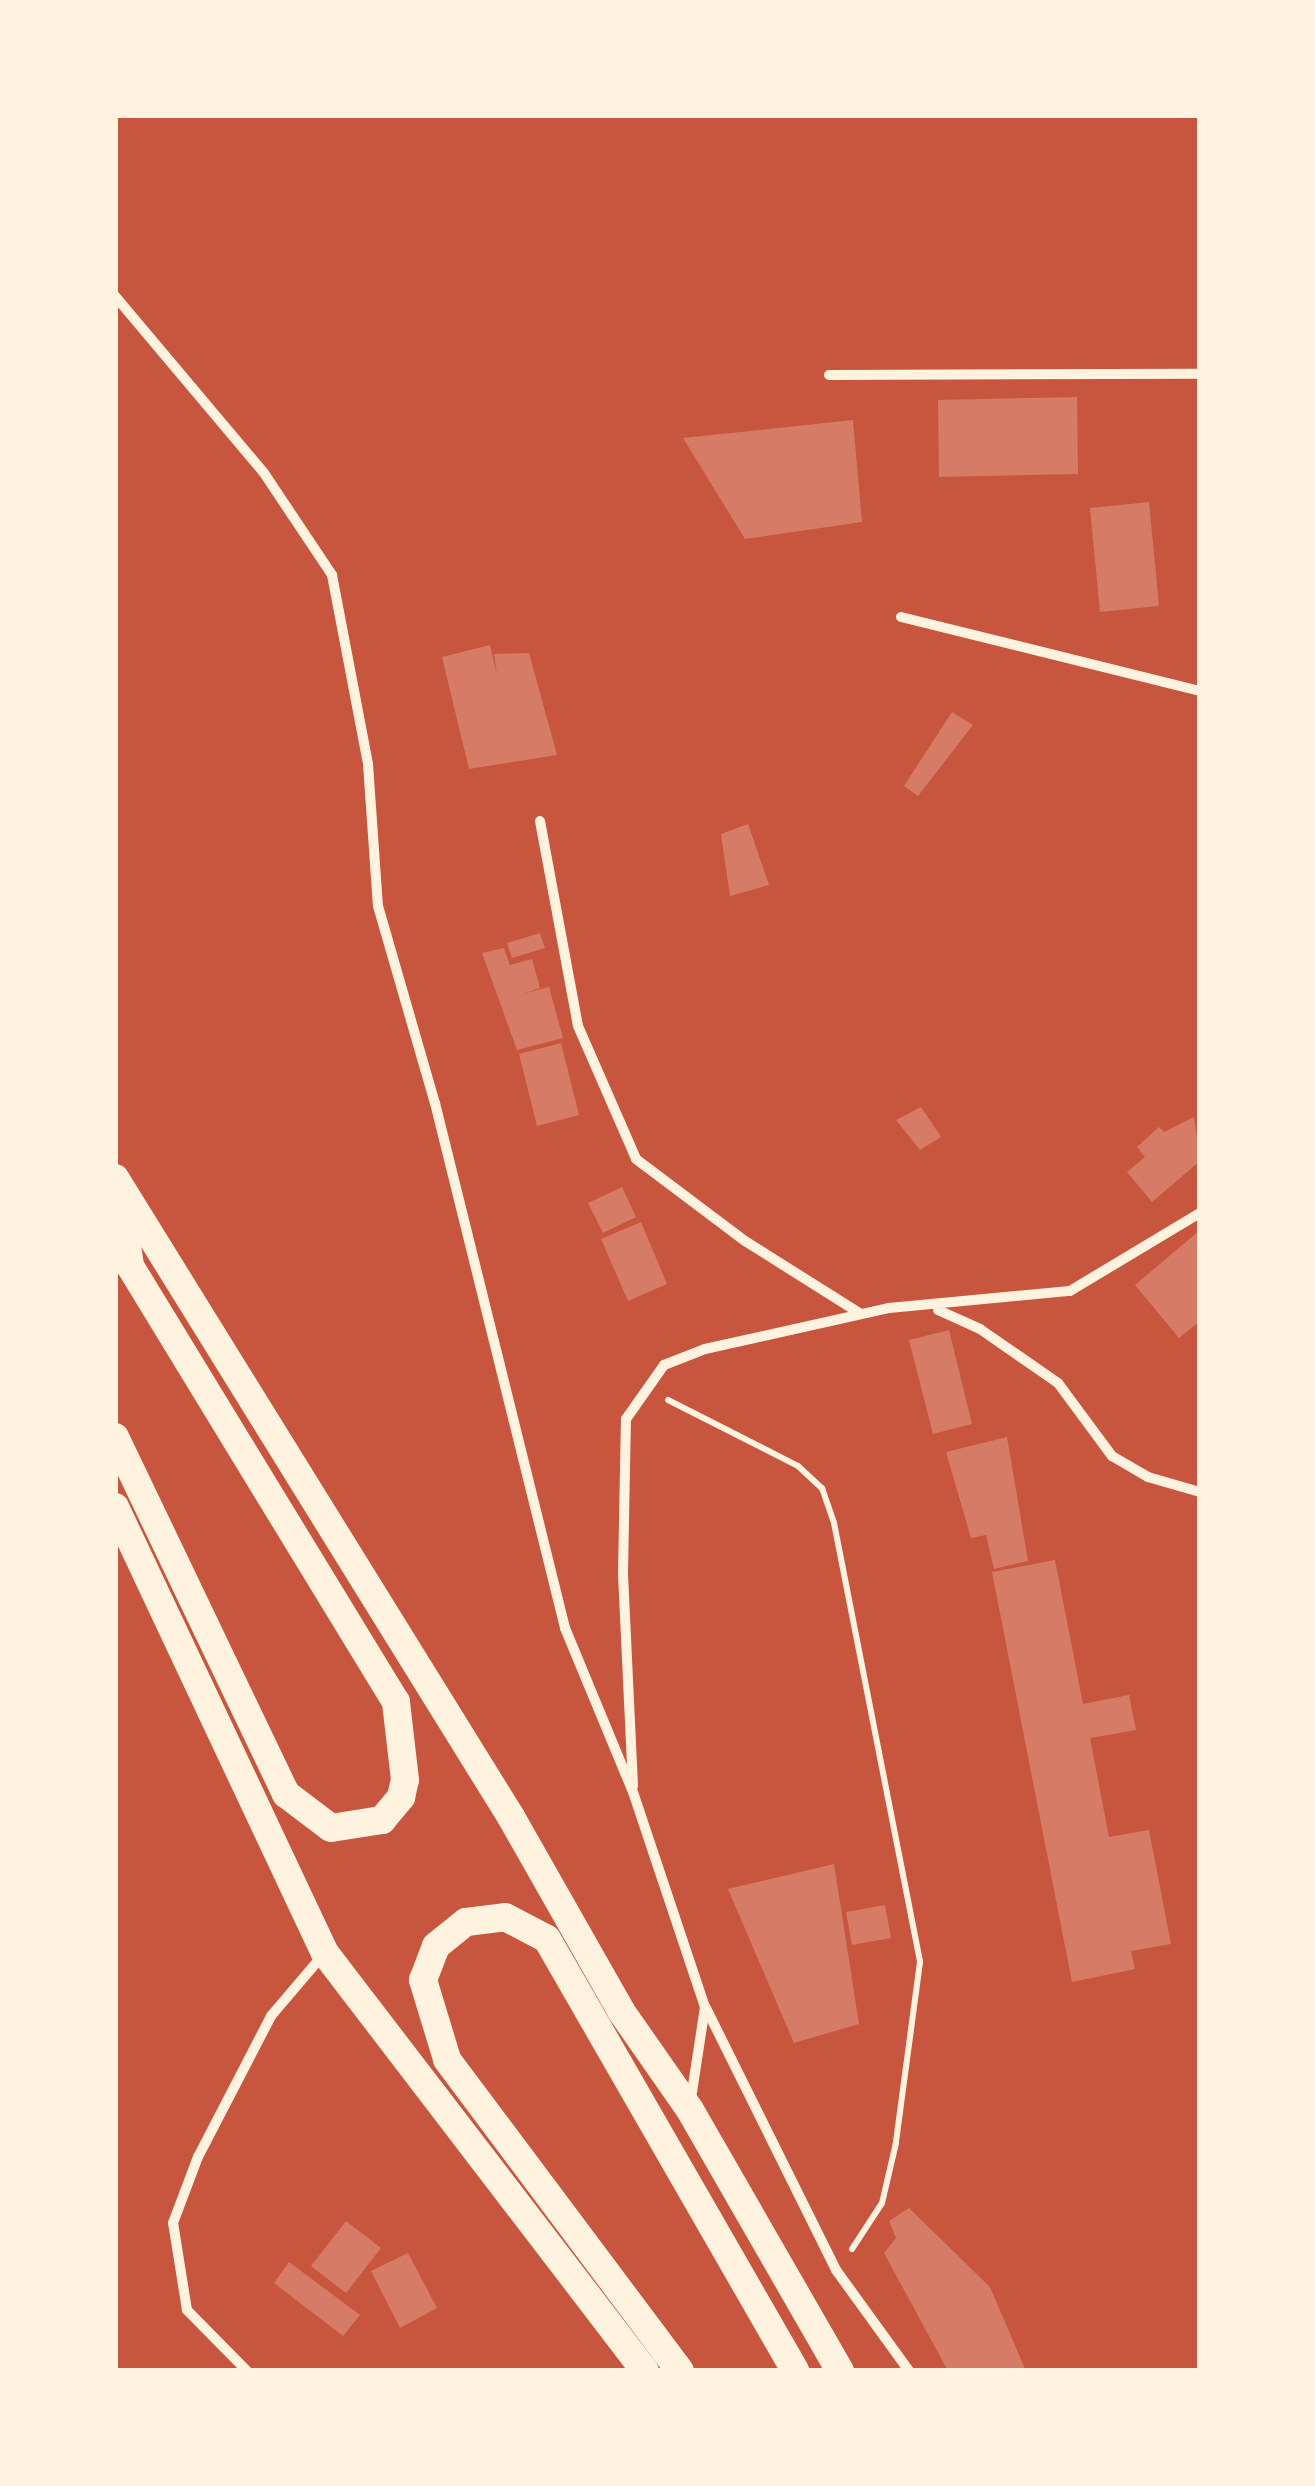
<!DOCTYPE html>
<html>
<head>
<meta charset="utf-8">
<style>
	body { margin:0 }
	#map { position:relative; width:1315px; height:2486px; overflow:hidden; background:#c8553d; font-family:"Roboto Serif",serif }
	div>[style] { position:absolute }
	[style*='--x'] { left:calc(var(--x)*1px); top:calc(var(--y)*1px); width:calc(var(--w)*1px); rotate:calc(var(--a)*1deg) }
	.building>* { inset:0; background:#d67c66 }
	.path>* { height:6px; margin:-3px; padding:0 3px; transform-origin:3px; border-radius:3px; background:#fff3e0 }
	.minor>* { height:10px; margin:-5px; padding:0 5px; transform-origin:5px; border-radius:5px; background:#fff3e0 }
	.trunk>* { height:28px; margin:-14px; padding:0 14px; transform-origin:14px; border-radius:14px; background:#fff3e0 }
	span { translate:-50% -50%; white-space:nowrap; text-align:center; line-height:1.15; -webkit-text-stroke:10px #fff3e0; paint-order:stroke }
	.frame { position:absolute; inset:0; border:118px solid #fff3e0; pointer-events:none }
</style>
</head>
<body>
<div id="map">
	<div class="building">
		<div style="clip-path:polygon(1077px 397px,1078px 474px,939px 477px,938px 400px)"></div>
		<div style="clip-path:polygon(853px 420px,862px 522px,745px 539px,683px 438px)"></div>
		<div style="clip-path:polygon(1149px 502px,1159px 606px,1100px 612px,1090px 508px)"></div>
		<div style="clip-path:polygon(490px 645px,497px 675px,494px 654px,529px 653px,557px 755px,469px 769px,442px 657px)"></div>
		<div style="clip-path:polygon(952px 712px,973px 725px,918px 796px,904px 786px)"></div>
		<div style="clip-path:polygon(748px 824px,769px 885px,730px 896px,721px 834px)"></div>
		<div style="clip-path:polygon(540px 933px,545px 948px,512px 958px,507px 943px)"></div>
		<div style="clip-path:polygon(504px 948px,510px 965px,532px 959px,540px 988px,522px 994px,549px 987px,563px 1038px,517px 1050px,482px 953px)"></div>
		<div style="clip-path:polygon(561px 1043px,579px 1115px,537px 1126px,519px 1054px)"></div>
		<div style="clip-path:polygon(921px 1107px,941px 1137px,920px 1150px,896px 1120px)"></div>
		<div style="clip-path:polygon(1194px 1117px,1200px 1161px,1152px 1202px,1127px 1172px,1145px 1157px,1137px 1147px,1159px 1127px,1164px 1132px)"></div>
		<div style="clip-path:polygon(622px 1187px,636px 1217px,603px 1233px,588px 1203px)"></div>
		<div style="clip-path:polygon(641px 1222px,667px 1284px,628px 1301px,601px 1239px)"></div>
		<div style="clip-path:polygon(1200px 1230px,1200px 1321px,1179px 1338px,1135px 1285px)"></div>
		<div style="clip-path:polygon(949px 1330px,972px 1424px,933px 1434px,909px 1340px)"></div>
		<div style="clip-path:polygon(1007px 1437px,1028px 1561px,994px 1569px,986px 1535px,971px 1538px,946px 1452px)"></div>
		<div style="clip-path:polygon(1055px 1560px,1083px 1704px,1129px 1695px,1136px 1730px,1090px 1738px,1109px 1837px,1149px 1830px,1171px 1944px,1131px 1951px,1135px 1969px,1072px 1982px,992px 1572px)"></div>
		<div style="clip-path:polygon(834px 1864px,859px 2024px,794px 2043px,728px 1889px)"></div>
		<div style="clip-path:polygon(885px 1905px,891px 1938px,852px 1945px,846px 1912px)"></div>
		<div style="clip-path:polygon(909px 2208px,990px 2287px,1026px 2371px,948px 2371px,884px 2253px,896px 2238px,889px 2221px)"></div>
		<div style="clip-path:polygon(346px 2221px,381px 2248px,346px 2293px,311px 2266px)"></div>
		<div style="clip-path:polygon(408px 2253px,437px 2308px,400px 2328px,371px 2271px)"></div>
		<div style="clip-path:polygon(289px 2262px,360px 2315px,343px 2336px,274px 2283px)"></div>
	</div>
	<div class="path">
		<div style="--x:668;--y:1400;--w:146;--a:26.9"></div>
		<div style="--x:798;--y:1466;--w:33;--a:43"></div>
		<div style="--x:822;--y:1488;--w:37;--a:71"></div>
		<div style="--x:834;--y:1523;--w:447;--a:78.9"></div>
		<div style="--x:920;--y:1962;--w:183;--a:97.6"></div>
		<div style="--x:896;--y:2143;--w:62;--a:103.1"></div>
		<div style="--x:882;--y:2203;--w:55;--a:123.1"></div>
	</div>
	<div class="minor">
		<div style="--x:115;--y:296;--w:231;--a:49.9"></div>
		<div style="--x:264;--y:473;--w:123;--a:56.3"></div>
		<div style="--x:332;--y:575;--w:192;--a:79.2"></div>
		<div style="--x:368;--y:764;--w:142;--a:86"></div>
		<div style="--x:378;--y:906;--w:205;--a:73.9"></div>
		<div style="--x:435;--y:1103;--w:541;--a:76.09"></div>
		<div style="--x:565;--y:1628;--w:178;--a:67.5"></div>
		<div style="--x:633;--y:1792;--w:227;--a:71.5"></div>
		<div style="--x:705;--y:2007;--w:93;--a:98.7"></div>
		<div style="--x:829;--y:375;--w:371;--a:-0.2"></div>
		<div style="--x:901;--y:617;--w:308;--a:13.9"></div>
		<div style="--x:540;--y:821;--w:208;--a:79.5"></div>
		<div style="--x:578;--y:1026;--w:145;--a:66.4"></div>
		<div style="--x:636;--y:1159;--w:136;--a:37"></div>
		<div style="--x:745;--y:1241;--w:137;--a:32.2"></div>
		<div style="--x:938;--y:1310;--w:46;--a:24.3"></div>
		<div style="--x:980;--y:1329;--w:95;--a:34.7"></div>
		<div style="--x:1058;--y:1383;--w:91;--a:53.5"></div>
		<div style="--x:1112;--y:1456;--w:42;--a:30.3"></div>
		<div style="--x:1148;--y:1477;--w:54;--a:16.1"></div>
		<div style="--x:633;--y:1786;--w:213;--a:-92.7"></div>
		<div style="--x:623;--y:1573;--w:154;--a:-88.9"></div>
		<div style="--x:626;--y:1419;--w:66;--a:-54.9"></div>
		<div style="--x:664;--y:1365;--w:44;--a:-21.3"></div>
		<div style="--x:705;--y:1349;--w:189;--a:-12.6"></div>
		<div style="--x:889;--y:1308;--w:182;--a:-5.4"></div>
		<div style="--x:1070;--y:1291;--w:152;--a:-31"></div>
		<div style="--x:706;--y:2008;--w:292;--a:63.6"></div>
		<div style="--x:836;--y:2270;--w:125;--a:54.1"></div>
		<div style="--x:247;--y:2371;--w:86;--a:-134.5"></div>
		<div style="--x:187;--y:2310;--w:88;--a:-99.1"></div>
		<div style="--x:173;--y:2223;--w:71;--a:-69.3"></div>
		<div style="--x:198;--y:2157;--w:159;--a:-62.6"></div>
		<div style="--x:271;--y:2016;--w:80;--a:-49.6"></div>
	</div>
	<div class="trunk">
		<div style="--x:115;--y:1178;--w:752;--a:58.21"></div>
		<div style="--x:511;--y:1817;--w:223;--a:60.4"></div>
		<div style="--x:621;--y:2011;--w:121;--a:55.1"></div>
		<div style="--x:690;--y:2110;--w:301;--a:60.1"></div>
		<div style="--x:115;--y:1437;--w:396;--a:64.4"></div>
		<div style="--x:286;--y:1794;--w:56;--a:37.1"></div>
		<div style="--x:331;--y:1828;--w:52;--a:-8.9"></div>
		<div style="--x:382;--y:1820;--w:30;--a:-50"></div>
		<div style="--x:401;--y:1797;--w:17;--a:-77"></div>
		<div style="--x:405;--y:1780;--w:79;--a:-96.6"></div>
		<div style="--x:396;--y:1702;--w:511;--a:-121.39"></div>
		<div style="--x:130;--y:1266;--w:71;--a:-98.1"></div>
		<div style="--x:115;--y:1507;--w:493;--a:64.8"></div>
		<div style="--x:325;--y:1953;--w:526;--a:52.56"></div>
		<div style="--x:680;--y:2371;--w:389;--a:-126.8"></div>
		<div style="--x:447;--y:2059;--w:83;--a:-106.9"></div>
		<div style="--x:423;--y:1980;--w:36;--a:-69"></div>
		<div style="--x:436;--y:1946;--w:38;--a:-39"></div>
		<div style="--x:466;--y:1922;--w:39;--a:-7"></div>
		<div style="--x:505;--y:1917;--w:47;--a:27.6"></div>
		<div style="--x:547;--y:1939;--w:498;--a:60.1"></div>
	</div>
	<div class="frame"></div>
</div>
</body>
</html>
